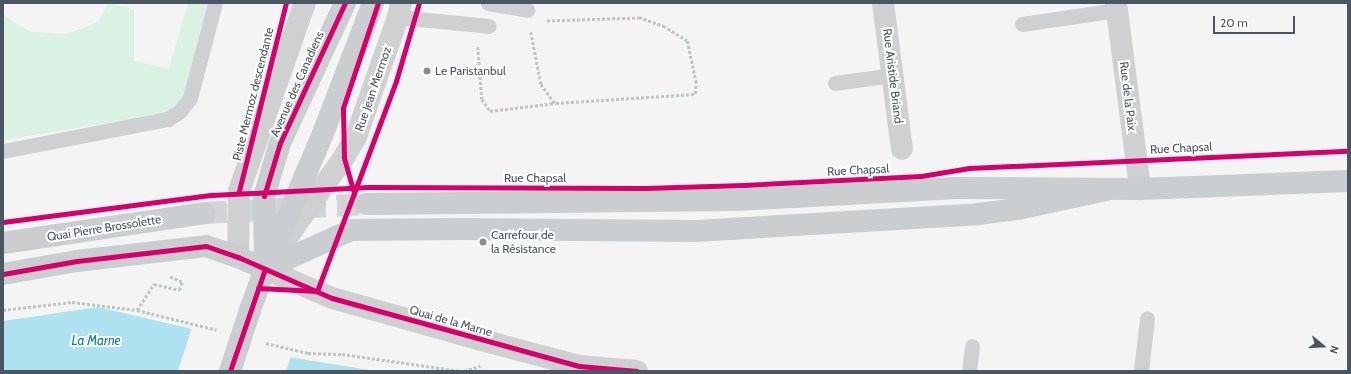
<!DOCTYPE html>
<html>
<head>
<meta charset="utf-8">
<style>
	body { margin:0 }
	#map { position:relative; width:1351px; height:374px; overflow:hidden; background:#f4f4f4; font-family:Cabin,sans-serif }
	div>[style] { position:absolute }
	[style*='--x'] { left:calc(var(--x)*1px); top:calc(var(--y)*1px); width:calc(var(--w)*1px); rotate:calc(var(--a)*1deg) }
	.green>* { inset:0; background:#d9f2e3 }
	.water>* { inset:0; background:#aee2f0 }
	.pier>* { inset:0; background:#f4f4f4 }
	.primary-tunnel>* { height:22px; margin-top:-11px; transform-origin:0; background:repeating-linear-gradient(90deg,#d2d4d7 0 22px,transparent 0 33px) }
	.path>* { height:2.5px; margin-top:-1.25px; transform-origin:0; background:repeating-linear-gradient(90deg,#bcc7c4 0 3px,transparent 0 5px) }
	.service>* { height:15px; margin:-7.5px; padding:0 7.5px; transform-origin:7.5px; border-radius:7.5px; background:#ced0d2 }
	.minor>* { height:22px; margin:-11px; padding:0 11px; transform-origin:11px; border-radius:11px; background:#ced0d2 }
	.tertiary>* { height:22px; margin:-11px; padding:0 11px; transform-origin:11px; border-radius:11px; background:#ced0d2 }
	.primary>* { height:22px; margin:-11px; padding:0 11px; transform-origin:11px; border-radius:11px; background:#caced1 }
	.primary-bridge>* { height:22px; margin:-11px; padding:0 11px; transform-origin:11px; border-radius:11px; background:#caced1 }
	.cycleway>* { height:5px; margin:-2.5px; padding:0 2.5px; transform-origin:2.5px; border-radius:2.5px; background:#d6006c }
	.dots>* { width:11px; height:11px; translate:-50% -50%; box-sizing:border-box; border:2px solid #fff; border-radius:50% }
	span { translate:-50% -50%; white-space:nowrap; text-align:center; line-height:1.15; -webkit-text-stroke:4px #fff; paint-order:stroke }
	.poi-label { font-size:12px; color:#4a5661 }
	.left { translate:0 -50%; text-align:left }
	.street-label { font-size:12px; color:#4a5661 }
	.water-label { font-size:13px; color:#0c7c9b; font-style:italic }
	.frame { position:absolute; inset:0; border:4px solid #4a5661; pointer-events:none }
	.north { position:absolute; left:1303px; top:326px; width:40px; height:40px; -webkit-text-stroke:3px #fff; paint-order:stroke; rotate:108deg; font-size:11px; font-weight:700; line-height:16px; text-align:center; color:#4a5661 }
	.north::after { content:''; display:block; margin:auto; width:14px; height:18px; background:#4a5661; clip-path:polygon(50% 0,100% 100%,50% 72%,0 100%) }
	.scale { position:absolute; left:1213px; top:16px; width:82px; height:18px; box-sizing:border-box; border:2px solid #4a5661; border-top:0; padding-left:5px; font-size:12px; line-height:14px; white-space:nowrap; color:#4a5661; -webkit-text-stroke:3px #fff; paint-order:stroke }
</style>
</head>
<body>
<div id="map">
	<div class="green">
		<div style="clip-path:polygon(108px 3px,134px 9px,134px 61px,169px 69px,188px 3px,207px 3px,183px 98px,169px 111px,159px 115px,3px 140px,3px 14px,20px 26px,32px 32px,65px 34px,84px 28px,99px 21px)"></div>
	</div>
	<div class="water">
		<div style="clip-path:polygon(98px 307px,188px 328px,289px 357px,375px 371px,3px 371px,3px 321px)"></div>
	</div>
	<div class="pier">
		<div style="clip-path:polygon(192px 327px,291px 356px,286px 371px,178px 371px)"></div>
	</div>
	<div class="primary-tunnel">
		<div style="--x:205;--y:213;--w:161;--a:-3.2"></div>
	</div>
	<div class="path">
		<div style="--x:133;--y:3;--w:9;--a:0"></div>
		<div style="--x:531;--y:32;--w:53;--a:79.1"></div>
		<div style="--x:541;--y:84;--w:24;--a:54"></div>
		<div style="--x:478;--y:47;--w:52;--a:85.6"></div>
		<div style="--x:482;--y:99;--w:14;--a:56"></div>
		<div style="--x:490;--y:111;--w:66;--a:-6.9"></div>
		<div style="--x:556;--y:103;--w:139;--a:-3.7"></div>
		<div style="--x:695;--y:94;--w:11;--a:-85"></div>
		<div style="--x:696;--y:83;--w:43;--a:-102.1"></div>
		<div style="--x:687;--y:41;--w:26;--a:-148"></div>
		<div style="--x:665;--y:27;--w:27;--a:-160"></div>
		<div style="--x:640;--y:18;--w:94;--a:178.2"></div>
		<div style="--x:3;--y:310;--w:69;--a:-6.6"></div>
		<div style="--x:72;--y:302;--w:65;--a:7"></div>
		<div style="--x:137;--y:310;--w:82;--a:14"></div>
		<div style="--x:137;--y:310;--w:31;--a:-57"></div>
		<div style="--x:154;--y:284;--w:26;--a:13"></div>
		<div style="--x:179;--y:290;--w:9;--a:-69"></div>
		<div style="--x:182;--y:282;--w:13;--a:-157"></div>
		<div style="--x:266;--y:343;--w:43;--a:13.4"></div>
		<div style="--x:308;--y:353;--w:34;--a:2"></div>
		<div style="--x:342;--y:354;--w:120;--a:8.1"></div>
		<div style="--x:464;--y:371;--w:17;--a:-17"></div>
	</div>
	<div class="service">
		<div style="--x:488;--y:3;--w:40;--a:10"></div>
		<div style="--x:398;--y:17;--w:91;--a:5.6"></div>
		<div style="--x:1022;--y:24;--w:96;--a:-8.4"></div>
		<div style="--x:835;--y:83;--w:59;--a:-7.9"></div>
		<div style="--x:3;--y:151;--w:168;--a:-11"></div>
		<div style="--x:168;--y:119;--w:14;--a:-34"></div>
		<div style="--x:180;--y:111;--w:16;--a:-52"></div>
		<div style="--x:190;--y:98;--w:98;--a:-75.3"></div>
		<div style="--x:969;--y:371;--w:25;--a:-83"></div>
		<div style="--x:1141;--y:371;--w:53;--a:-83.5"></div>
	</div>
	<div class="minor">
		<div style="--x:883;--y:3;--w:147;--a:82.6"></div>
		<div style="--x:1116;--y:3;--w:188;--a:82.6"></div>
		<div style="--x:265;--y:269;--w:73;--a:23.4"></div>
		<div style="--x:332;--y:298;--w:152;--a:15.7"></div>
		<div style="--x:478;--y:339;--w:105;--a:15"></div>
		<div style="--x:579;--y:366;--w:58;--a:4.9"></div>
	</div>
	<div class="tertiary">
		<div style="--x:278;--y:250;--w:114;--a:-54.6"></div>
		<div style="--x:344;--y:157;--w:23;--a:-59"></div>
		<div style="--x:356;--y:137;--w:127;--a:-70.7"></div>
		<div style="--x:398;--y:17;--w:14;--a:-78"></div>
		<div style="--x:238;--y:257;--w:66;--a:-89.1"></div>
		<div style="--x:239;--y:191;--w:199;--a:-70.7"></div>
	</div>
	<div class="primary">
		<div style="--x:366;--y:204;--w:371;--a:-0.6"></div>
		<div style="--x:737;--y:200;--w:220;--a:-3.1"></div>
		<div style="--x:957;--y:188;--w:183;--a:0.3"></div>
		<div style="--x:1140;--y:189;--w:208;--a:-2.2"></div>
		<div style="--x:3;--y:243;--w:204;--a:-8.4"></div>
		<div style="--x:268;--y:262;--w:137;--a:-66.8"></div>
		<div style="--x:322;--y:136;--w:142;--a:-69"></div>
		<div style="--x:3;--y:274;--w:75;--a:-10"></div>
		<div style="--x:77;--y:261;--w:130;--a:-6.6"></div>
		<div style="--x:206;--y:246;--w:34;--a:19"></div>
		<div style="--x:238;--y:257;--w:30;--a:24"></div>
		<div style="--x:265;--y:269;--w:94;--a:-24.4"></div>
		<div style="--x:351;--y:230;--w:111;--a:-0.5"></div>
		<div style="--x:462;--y:229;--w:234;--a:0.5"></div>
		<div style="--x:696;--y:231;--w:283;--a:-3.4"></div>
		<div style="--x:978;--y:214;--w:40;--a:-7.1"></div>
		<div style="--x:1018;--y:209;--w:90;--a:-12.2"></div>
		<div style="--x:250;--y:310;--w:44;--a:-69.9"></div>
		<div style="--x:265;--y:269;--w:72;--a:-90.8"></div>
		<div style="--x:264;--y:197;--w:56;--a:-73.5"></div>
		<div style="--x:280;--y:143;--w:154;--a:-65.1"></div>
	</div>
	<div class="primary-bridge">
		<div style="--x:230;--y:371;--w:64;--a:-71.8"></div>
	</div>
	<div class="cycleway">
		<div style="--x:239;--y:191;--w:194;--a:-76"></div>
		<div style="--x:354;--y:193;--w:120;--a:-69.4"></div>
		<div style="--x:396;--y:81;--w:81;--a:-73.6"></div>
		<div style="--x:264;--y:196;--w:55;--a:-73.2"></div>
		<div style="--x:280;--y:143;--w:154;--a:-65.1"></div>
		<div style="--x:3;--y:222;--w:211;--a:-7.4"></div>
		<div style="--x:212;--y:195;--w:156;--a:-2.9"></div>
		<div style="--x:368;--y:187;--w:277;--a:0.2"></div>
		<div style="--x:645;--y:188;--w:99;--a:-1.7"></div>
		<div style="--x:744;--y:185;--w:177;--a:-2.9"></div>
		<div style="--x:921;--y:176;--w:49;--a:-9.5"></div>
		<div style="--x:969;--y:168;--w:379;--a:-2.6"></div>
		<div style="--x:3;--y:274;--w:75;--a:-10"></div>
		<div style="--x:77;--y:261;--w:130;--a:-6.6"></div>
		<div style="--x:206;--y:246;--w:34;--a:19"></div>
		<div style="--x:238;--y:257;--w:103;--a:23.6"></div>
		<div style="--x:332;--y:298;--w:256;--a:15.4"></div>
		<div style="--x:579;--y:366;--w:58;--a:4.9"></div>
		<div style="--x:258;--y:288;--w:59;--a:2.9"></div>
		<div style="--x:317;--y:291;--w:105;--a:-69.3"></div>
		<div style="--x:354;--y:193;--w:37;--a:-106"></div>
		<div style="--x:344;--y:157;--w:49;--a:-91.2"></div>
		<div style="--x:343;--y:108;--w:111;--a:-71.6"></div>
		<div style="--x:230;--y:371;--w:108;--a:-71.1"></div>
	</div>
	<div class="dots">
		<div style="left:427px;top:71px;background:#868d94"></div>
		<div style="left:483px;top:242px;background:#868d94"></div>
	</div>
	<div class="poi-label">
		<span class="left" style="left:435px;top:71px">Le Paristanbul</span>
		<span class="left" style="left:491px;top:242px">Carrefour de<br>la Résistance</span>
	</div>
	<div class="street-label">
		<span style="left:893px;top:76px;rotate:83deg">Rue Aristide Briand</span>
		<span style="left:297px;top:84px;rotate:-66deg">Avenue des Canadiens</span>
		<span style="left:373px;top:89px;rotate:-71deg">Rue Jean Mermoz</span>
		<span style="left:253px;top:94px;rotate:-76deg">Piste Mermoz descendante</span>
		<span style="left:1128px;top:96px;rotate:83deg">Rue de la Paix</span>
		<span style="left:1181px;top:148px;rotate:-3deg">Rue Chapsal</span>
		<span style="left:858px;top:170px;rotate:-3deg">Rue Chapsal</span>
		<span style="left:535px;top:178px">Rue Chapsal</span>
		<span style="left:104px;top:228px;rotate:-9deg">Quai Pierre Brossolette</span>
		<span style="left:451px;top:321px;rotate:16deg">Quai de la Marne</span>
	</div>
	<div class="water-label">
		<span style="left:96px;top:340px">La Marne</span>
	</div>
	<div class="frame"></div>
	<div class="north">N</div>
	<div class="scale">20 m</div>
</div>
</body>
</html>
